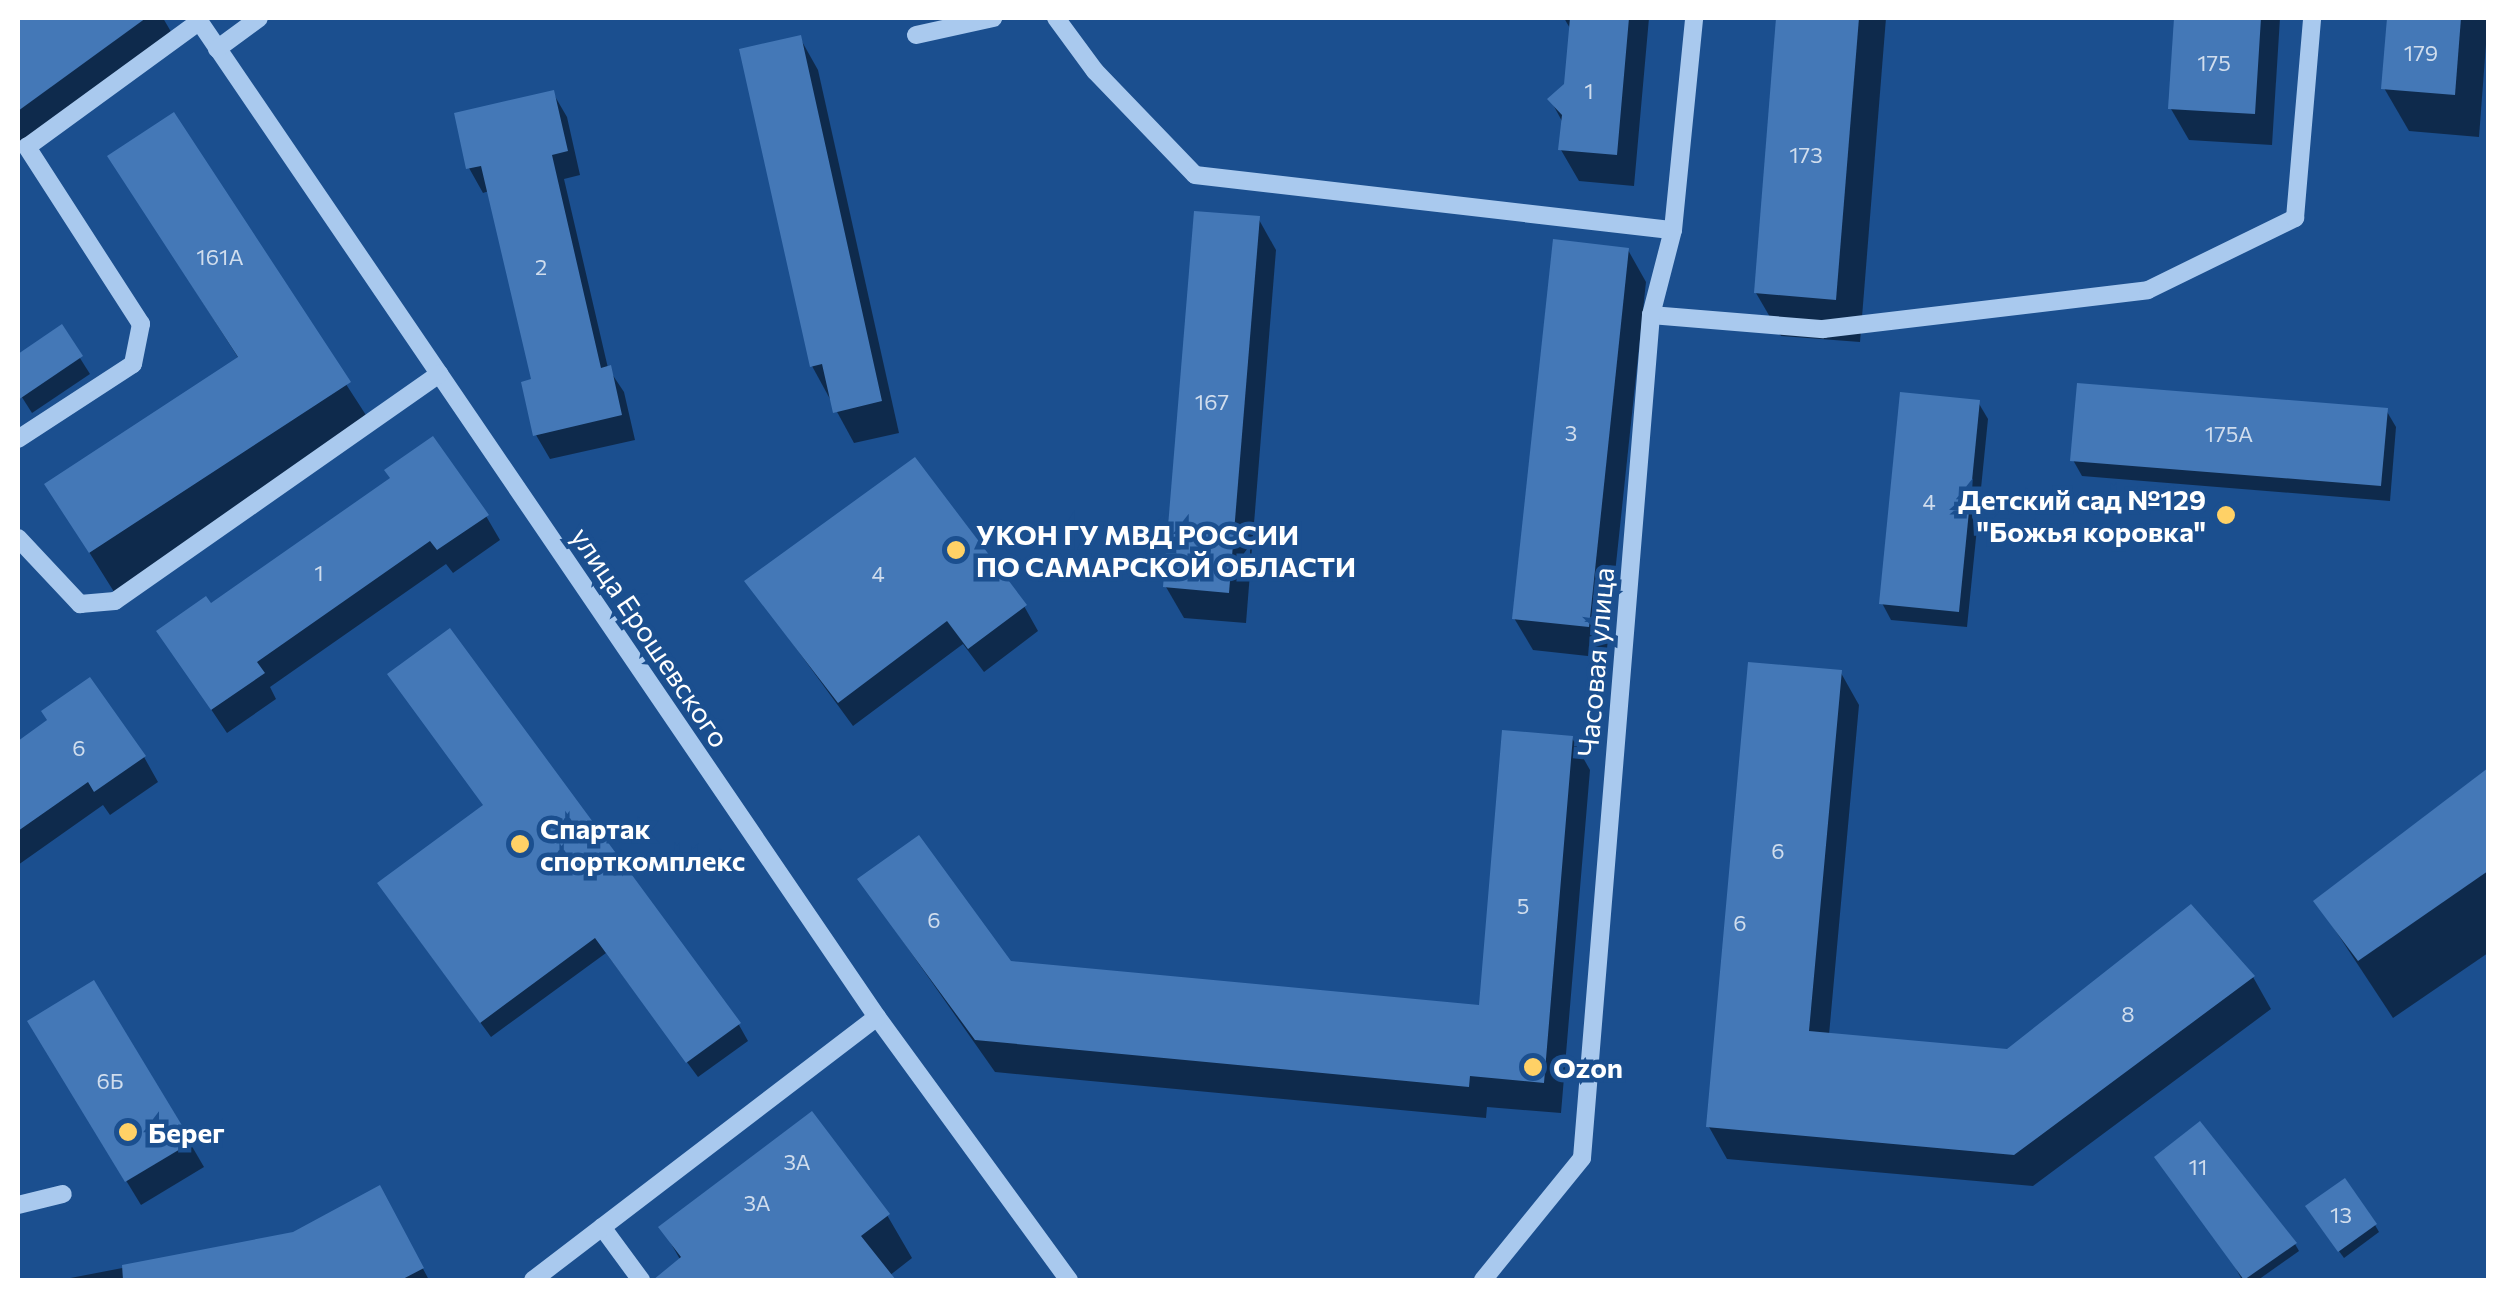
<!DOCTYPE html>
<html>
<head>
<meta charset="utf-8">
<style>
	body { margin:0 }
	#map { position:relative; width:2506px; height:1298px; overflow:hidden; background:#1b4f8f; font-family:Commissioner,sans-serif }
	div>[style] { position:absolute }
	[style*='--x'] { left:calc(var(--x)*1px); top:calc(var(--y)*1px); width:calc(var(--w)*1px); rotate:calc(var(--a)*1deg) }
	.shadow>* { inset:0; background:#0007 }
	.building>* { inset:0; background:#4478b7 }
	.minor>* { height:18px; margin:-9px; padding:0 9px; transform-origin:9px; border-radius:9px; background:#a9c9ee }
	.dots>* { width:28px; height:28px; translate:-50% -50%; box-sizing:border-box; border:5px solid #1b4f8f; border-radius:50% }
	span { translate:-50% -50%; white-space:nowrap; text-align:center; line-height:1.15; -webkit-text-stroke:9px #1b4f8f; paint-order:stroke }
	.number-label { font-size:22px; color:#d0dded }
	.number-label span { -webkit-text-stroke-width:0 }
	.poi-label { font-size:28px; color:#fff; font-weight:700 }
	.right { translate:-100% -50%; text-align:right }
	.left { translate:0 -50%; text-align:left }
	.street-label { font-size:28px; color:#fff }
	.frame { position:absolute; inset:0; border:20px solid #fff; pointer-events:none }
</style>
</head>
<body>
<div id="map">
	<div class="shadow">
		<div style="clip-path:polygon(25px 18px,163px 18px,177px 42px,128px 65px,18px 145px,18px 23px)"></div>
		<div style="clip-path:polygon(1564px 18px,1649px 18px,1634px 186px,1579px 181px,1561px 150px,1563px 123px,1550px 99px,1566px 85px,1571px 30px)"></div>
		<div style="clip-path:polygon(1778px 18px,1886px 18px,1860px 342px,1781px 336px,1756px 293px)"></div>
		<div style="clip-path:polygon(2176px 18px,2280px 18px,2272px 145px,2189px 140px,2171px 109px)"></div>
		<div style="clip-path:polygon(2389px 18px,2488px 18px,2479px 137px,2409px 131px,2384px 88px)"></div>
		<div style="clip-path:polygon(800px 38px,818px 70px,899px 433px,854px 443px,812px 366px)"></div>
		<div style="clip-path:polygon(553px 93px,567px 117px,580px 175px,564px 179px,608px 368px,624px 392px,635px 440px,550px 459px,536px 435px,534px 381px,489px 191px,483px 193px,469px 168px)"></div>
		<div style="clip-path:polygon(173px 116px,373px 426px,116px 595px,47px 485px,239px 359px,110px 157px)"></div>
		<div style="clip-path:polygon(1258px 218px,1276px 250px,1246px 623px,1184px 618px,1166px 587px)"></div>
		<div style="clip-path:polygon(1628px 250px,1646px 282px,1606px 658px,1533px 650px,1514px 618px)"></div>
		<div style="clip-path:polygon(61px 328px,90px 374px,32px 413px,18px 391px,18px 357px)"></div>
		<div style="clip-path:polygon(1978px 402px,1988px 419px,1967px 627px,1891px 620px,1882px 603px)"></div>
		<div style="clip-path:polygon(2386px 410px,2396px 427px,2390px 501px,2082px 476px,2073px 460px)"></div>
		<div style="clip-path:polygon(486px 516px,500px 540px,453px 573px,446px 564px,270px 687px,276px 699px,227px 733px,159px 632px,211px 607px)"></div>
		<div style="clip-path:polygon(747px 581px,1024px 606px,1038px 631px,984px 672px,963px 644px,853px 726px)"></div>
		<div style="clip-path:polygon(1841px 673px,1859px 705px,1829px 1035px,2008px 1052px,2253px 977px,2271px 1009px,2033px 1186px,1727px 1159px,1709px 1127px)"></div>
		<div style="clip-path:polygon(50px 721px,144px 757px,158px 782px,110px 815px,103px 805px,18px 865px,18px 744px)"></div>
		<div style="clip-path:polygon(1572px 738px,1590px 770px,1561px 1113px,1487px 1107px,1486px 1118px,995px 1072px,860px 880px,1010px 964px,1481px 1008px)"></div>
		<div style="clip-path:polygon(2488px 771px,2488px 953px,2393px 1018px,2316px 901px)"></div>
		<div style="clip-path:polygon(485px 807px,739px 1025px,748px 1041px,698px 1077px,606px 953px,491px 1037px,390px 900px)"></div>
		<div style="clip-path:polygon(44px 1046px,190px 1143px,204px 1167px,141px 1205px)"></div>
		<div style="clip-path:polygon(390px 1207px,429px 1280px,60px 1280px,294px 1235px)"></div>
		<div style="clip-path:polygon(2312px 1214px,2375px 1225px,2379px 1232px,2344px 1258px)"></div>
		<div style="clip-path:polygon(887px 1215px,912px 1258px,889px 1276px,892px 1280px,661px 1280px,681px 1261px,662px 1228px)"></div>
		<div style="clip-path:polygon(2223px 1244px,2295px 1244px,2299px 1251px,2258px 1280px,2242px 1280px)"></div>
	</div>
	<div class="building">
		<div style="clip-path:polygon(18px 18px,146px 18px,18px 111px)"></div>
		<div style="clip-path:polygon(1570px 18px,1629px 18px,1617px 155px,1558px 150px,1562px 115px,1547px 99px,1564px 84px)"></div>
		<div style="clip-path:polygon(1776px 18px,1859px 18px,1836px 300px,1754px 293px)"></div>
		<div style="clip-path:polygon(2174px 18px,2261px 18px,2255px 114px,2168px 109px)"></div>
		<div style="clip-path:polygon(2387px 18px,2461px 18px,2455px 95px,2381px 89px)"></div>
		<div style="clip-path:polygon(801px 35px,882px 401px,833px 413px,822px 364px,810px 367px,739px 49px)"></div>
		<div style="clip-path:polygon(554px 90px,568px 151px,552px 155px,601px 368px,611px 365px,622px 415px,533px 436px,521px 382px,531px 379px,481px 166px,466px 169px,454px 113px)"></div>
		<div style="clip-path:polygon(174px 112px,351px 382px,89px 553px,44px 484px,238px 357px,107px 156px)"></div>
		<div style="clip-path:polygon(1194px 211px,1260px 216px,1229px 593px,1163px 587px)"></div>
		<div style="clip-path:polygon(1553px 239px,1629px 248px,1589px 627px,1512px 619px)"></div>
		<div style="clip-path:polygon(62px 324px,83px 356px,18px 400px,18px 354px)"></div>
		<div style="clip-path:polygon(2077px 383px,2388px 408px,2381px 486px,2070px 461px)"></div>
		<div style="clip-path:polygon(1900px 392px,1980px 400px,1959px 612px,1879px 604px)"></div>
		<div style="clip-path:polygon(433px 436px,489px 515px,437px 550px,430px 541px,257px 662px,265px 673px,211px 710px,156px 631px,206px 596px,211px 603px,390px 478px,384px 470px)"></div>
		<div style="clip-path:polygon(915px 457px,1027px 605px,968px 649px,947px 621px,838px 703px,744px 581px)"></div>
		<div style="clip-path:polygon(450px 628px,741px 1023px,686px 1063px,595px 938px,480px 1023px,377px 883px,483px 805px,387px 674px)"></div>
		<div style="clip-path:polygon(1748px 662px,1842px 670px,1809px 1031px,2007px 1049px,2191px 904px,2255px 976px,2014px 1155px,1706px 1127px)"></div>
		<div style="clip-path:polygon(90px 677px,146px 756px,94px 792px,88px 782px,18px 831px,18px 741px,47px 720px,41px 711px)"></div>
		<div style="clip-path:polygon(1502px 730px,1573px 736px,1544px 1083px,1470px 1076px,1469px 1087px,975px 1040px,857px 879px,919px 835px,1011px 961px,1479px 1005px)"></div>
		<div style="clip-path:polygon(2488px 768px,2488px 871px,2358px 961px,2313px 901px)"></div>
		<div style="clip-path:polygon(94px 980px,192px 1142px,125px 1182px,27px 1021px)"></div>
		<div style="clip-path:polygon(812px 1111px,890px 1214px,861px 1236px,896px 1280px,653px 1280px,681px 1257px,658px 1227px)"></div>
		<div style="clip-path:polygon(2200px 1121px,2297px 1243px,2244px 1280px,2154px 1157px)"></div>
		<div style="clip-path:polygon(2345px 1178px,2377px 1224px,2338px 1252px,2305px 1206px)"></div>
		<div style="clip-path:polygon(380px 1185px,424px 1268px,401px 1280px,123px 1280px,122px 1265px,293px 1232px)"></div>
	</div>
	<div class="minor">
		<div style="--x:197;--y:18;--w:1208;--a:55.76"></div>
		<div style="--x:877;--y:1017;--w:326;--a:53.9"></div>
		<div style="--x:1056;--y:18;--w:66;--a:53.7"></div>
		<div style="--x:1095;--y:71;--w:144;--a:46.1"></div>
		<div style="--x:1195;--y:175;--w:481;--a:6.6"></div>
		<div style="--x:916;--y:35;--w:79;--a:-12.4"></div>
		<div style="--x:217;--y:49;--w:52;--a:-36.4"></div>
		<div style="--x:1651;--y:315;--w:173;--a:4.7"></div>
		<div style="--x:1823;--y:329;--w:327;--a:-6.8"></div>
		<div style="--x:2148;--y:290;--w:164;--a:-26.1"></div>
		<div style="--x:2295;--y:218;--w:201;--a:-85.1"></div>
		<div style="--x:18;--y:439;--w:137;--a:-33.1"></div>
		<div style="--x:133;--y:364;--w:41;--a:-78.7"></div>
		<div style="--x:141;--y:324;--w:211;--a:-122.8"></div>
		<div style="--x:27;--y:147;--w:214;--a:-36.1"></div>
		<div style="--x:18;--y:538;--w:91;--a:46.8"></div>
		<div style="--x:80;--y:604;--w:35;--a:-5"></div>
		<div style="--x:115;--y:601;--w:396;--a:-35"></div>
		<div style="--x:18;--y:1205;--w:46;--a:-13.7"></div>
		<div style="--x:602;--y:1227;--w:66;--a:53.7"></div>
		<div style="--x:533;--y:1280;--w:433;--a:-37.4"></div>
		<div style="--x:1483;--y:1280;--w:157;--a:-50.9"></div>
		<div style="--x:1582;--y:1158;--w:846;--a:-85.32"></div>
		<div style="--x:1651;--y:315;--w:88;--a:-75.5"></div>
		<div style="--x:1673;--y:230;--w:213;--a:-84.3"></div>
	</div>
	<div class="dots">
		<div style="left:2226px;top:515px;background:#ffd166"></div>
		<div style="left:956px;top:550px;background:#ffd166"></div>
		<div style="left:520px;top:844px;background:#ffd166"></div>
		<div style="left:1533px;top:1067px;background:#ffd166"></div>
		<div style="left:128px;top:1132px;background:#ffd166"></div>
	</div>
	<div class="number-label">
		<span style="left:2421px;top:53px">179</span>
		<span style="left:2214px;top:63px">175</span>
		<span style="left:1589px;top:91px">1</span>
		<span style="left:1806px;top:155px">173</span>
		<span style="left:220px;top:257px">161А</span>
		<span style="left:541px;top:267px">2</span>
		<span style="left:1212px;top:402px">167</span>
		<span style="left:1571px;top:433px">3</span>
		<span style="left:2229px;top:434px">175А</span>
		<span style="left:1929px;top:502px">4</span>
		<span style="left:319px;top:573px">1</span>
		<span style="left:878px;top:574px">4</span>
		<span style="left:79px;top:748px">6</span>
		<span style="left:1778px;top:851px">6</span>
		<span style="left:1523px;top:906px">5</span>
		<span style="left:934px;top:920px">6</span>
		<span style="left:1740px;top:923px">6</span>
		<span style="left:2128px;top:1014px">8</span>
		<span style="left:110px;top:1081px">6Б</span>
		<span style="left:797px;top:1162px">3А</span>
		<span style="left:2198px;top:1167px">11</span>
		<span style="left:757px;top:1203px">3А</span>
		<span style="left:2341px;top:1215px">13</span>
	</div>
	<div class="poi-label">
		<span class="right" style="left:2206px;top:515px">Детский сад №129<br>"Божья коровка"</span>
		<span class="left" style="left:976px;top:550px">УКОН ГУ МВД РОССИИ<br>ПО САМАРСКОЙ ОБЛАСТИ</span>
		<span class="left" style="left:540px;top:844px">Спартак<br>спорткомплекс</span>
		<span class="left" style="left:1553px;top:1067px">Ozon</span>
		<span class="left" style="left:148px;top:1132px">Берег</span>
	</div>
	<div class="street-label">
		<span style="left:651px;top:637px;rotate:56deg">улица Ерошевского</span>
		<span style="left:1595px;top:662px;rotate:-85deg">Часовая улица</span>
	</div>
	<div class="frame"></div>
</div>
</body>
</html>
